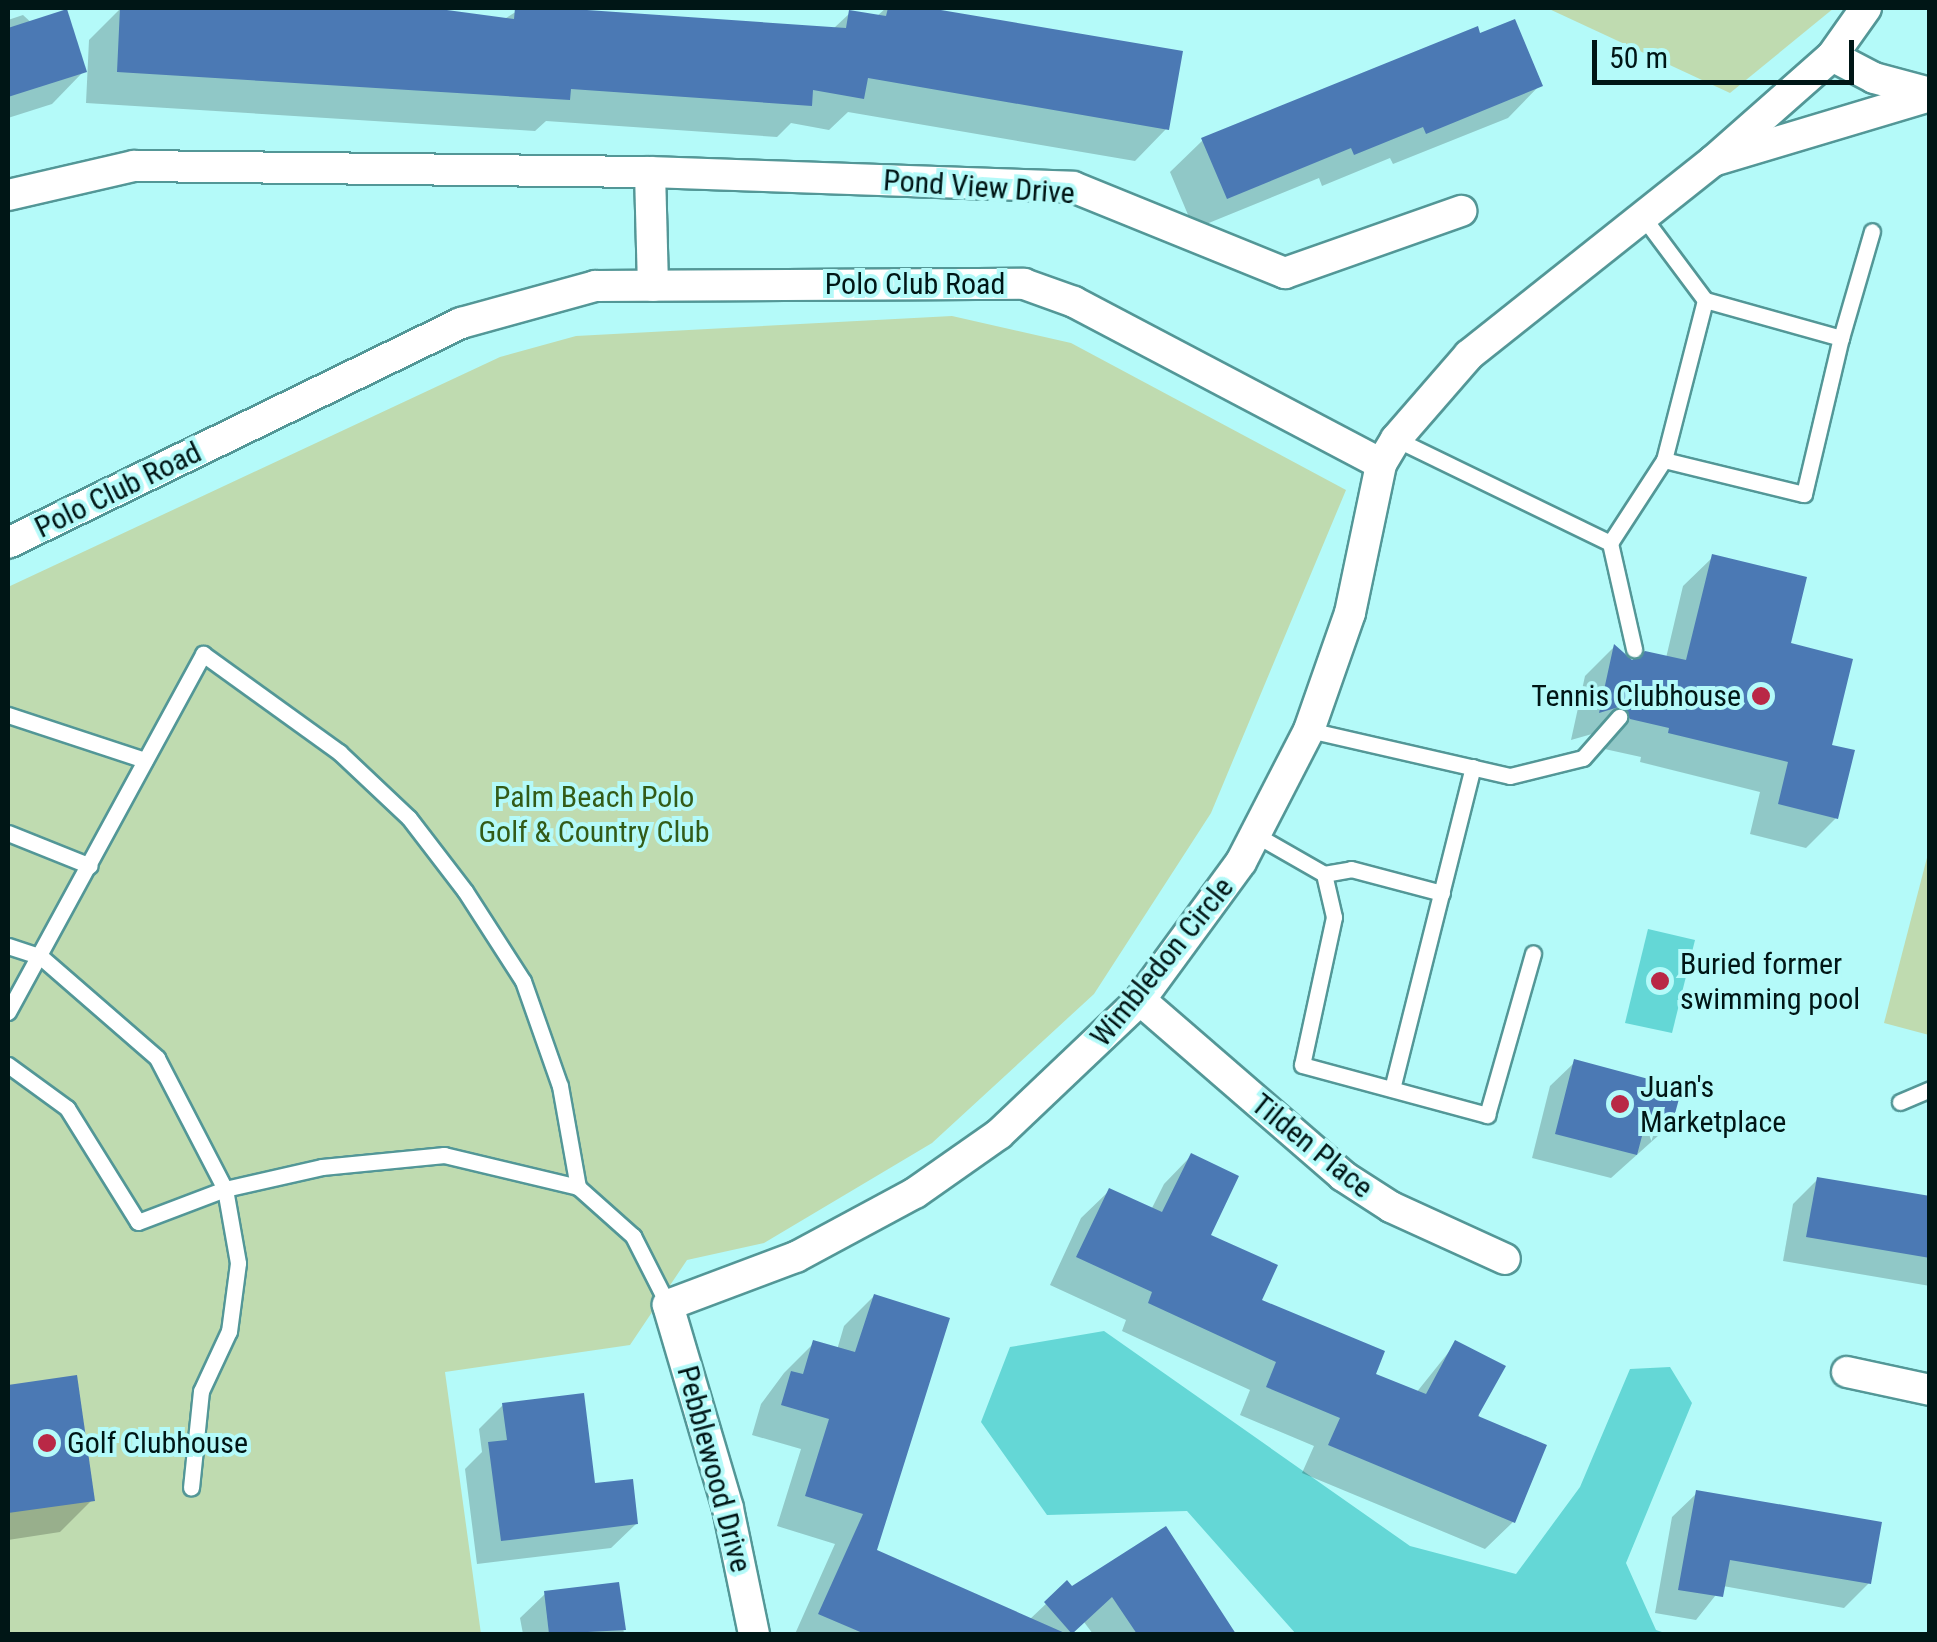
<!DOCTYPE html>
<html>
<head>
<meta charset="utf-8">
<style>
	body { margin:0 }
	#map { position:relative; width:1937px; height:1642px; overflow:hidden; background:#b4faf9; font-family:"Roboto Condensed",sans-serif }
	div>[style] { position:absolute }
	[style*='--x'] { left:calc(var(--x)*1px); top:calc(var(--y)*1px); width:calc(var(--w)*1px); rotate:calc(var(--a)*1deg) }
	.green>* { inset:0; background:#bfdbb0 }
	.water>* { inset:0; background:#64d7d6 }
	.shadow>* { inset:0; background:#0003 }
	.building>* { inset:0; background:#4b79b4 }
	.roads { filter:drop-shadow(2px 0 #539797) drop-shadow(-2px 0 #539797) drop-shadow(0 2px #539797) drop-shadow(0 -2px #539797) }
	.service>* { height:15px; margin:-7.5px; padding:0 7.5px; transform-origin:7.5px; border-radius:7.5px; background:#fff }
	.minor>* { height:30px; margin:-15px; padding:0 15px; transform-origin:15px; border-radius:15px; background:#fff }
	.dots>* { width:28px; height:28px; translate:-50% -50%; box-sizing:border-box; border:5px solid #b4faf9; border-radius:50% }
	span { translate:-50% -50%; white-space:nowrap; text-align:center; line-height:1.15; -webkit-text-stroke:8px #b4faf9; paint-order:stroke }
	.street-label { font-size:30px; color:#001616 }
	.poi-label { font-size:30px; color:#001616 }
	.right { translate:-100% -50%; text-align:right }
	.left { translate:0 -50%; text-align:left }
	.park-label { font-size:30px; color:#335b17 }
	.frame { position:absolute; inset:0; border:10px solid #001616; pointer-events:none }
	.scale { position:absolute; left:1592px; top:40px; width:262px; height:45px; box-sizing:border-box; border:5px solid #001616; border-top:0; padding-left:12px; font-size:30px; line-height:35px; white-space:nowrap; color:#001616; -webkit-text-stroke:8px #b4faf9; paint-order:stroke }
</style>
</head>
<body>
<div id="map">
	<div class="green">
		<div style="clip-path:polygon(1547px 8px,1834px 8px,1730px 93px)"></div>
		<div style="clip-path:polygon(952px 316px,1071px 343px,1346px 490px,1211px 813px,1094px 994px,932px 1143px,764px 1243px,687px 1260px,630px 1345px,445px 1372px,481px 1634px,8px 1634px,8px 587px,500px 357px,576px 336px)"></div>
		<div style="clip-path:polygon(1929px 850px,1929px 1035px,1884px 1023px)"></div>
	</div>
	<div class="water">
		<div style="clip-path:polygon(1648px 929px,1695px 940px,1672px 1033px,1625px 1023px)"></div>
		<div style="clip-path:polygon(1104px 1331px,1410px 1546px,1516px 1574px,1580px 1487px,1630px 1369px,1670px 1367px,1692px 1403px,1626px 1563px,1656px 1630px,1668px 1634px,1296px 1634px,1187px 1511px,1047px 1515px,981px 1422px,1010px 1347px)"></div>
	</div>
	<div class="shadow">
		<div style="clip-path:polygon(121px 8px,380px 8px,503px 20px,522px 8px,833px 29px,850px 13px,876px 17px,886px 8px,913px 8px,1180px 53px,1167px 128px,1135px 161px,848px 112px,829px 130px,791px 123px,777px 137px,546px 121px,535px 131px,86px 103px,89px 40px)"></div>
		<div style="clip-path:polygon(23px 15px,84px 71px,52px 104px,8px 118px,8px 20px)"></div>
		<div style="clip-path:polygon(1479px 36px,1540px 85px,1508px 118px,1393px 164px,1390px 158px,1322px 186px,1319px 178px,1194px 229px,1170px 172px,1203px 140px)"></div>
		<div style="clip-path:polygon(1713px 557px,1788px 645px,1829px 747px,1836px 818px,1806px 848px,1750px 834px,1760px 792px,1640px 762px,1641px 757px,1600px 748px,1592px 734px,1571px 740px,1585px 676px,1614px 647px,1631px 663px,1666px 658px,1683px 586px)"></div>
		<div style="clip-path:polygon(1575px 1062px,1669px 1126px,1611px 1178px,1532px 1158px,1550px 1086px)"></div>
		<div style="clip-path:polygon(1191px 1156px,1208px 1236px,1258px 1301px,1373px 1375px,1416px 1393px,1456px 1343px,1513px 1522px,1485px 1549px,1302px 1473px,1314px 1446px,1240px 1415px,1250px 1390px,1122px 1331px,1126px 1320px,1050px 1285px,1081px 1218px,1109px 1191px,1151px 1210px,1164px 1184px)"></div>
		<div style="clip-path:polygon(1817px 1180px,1930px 1199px,1930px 1286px,1783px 1261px,1793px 1204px)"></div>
		<div style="clip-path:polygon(874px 1296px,874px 1551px,1029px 1620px,1067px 1584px,1072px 1589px,1165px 1529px,1233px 1634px,1093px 1634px,1084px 1622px,1070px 1634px,795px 1634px,835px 1544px,777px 1526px,801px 1449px,752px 1435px,761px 1404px,784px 1373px,814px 1343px,837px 1350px,844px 1326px)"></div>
		<div style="clip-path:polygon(75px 1378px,92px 1500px,60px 1532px,8px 1540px,8px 1387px)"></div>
		<div style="clip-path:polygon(503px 1405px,636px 1524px,611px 1548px,477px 1564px,465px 1469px,482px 1452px,479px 1429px)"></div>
		<div style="clip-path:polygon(1697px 1493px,1869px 1583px,1844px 1608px,1723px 1586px,1696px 1620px,1655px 1613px,1672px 1517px)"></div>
		<div style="clip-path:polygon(617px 1585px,624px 1634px,523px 1634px,520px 1618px,545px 1594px)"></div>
	</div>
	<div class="building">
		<div style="clip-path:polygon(120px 8px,432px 8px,514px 19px,515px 8px,558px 8px,846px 28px,849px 10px,886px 16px,888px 8px,929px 8px,1183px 51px,1169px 130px,868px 78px,864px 99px,813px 90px,812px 106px,571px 89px,570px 100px,117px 72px)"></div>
		<div style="clip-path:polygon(67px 9px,87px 72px,8px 97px,8px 28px)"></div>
		<div style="clip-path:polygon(1515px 19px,1543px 86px,1426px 134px,1423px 127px,1354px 155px,1351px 148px,1227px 199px,1201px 138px,1478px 26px,1480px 33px)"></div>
		<div style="clip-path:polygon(1712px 554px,1807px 577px,1791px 643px,1853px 659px,1832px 745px,1855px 750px,1838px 819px,1778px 804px,1788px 762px,1668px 733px,1669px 728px,1630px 719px,1622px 706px,1599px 713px,1614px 644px,1632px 660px,1645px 651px,1686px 660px)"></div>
		<div style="clip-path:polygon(1574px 1059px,1682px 1088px,1671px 1128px,1646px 1121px,1637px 1155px,1555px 1134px)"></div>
		<div style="clip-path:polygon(1191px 1153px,1239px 1176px,1211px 1235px,1278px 1265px,1262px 1300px,1385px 1351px,1376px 1374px,1426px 1394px,1455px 1340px,1506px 1366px,1478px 1416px,1547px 1445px,1515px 1523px,1328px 1445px,1340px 1418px,1266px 1387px,1276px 1362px,1148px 1303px,1152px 1292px,1076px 1257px,1109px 1188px,1162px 1212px)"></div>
		<div style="clip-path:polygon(1817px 1177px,1930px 1196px,1930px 1258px,1806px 1237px)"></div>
		<div style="clip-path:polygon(874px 1294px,950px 1318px,877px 1550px,1067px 1634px,865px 1634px,818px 1614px,863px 1514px,805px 1496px,829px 1419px,781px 1405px,791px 1371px,803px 1374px,813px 1340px,855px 1352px)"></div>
		<div style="clip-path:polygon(77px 1375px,95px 1501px,8px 1513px,8px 1385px)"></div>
		<div style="clip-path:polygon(584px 1393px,595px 1483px,633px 1479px,638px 1524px,501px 1541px,488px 1442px,507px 1440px,502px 1403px)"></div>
		<div style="clip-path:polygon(1696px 1490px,1882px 1522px,1871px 1584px,1730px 1560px,1723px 1597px,1678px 1590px)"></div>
		<div style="clip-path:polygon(1166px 1526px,1236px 1634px,1137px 1634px,1112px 1597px,1072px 1634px,1044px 1602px,1067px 1580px,1072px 1586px)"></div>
		<div style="clip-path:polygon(619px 1582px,626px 1630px,549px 1634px,544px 1591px)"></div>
	</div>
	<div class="roads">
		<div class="service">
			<div style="--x:1841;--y:338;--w:111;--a:-73.8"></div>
			<div style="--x:1396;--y:439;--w:238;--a:25.9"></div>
			<div style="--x:1610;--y:543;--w:109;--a:77.2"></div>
			<div style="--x:1664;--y:460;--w:144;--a:13.7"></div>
			<div style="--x:1804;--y:494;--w:160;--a:-76.7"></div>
			<div style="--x:1841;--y:338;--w:141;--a:-164.4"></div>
			<div style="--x:1610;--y:543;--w:99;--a:-57"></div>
			<div style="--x:1664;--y:460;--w:165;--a:-75.6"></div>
			<div style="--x:1705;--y:300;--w:107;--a:-126.7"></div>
			<div style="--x:8;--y:715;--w:144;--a:18.2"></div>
			<div style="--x:1309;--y:730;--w:206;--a:12.9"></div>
			<div style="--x:1510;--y:776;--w:75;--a:-13.9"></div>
			<div style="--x:1583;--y:758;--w:55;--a:-48.7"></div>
			<div style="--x:8;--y:833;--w:88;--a:21.9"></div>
			<div style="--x:1256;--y:835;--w:78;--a:29.8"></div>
			<div style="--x:1324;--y:874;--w:44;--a:76.9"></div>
			<div style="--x:1334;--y:917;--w:151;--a:102.2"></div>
			<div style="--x:1302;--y:1065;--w:192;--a:15.1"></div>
			<div style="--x:1487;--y:1115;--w:168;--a:-74.1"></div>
			<div style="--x:1324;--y:874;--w:27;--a:-10"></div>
			<div style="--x:1351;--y:869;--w:94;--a:14.8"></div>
			<div style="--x:8;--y:946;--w:35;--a:18"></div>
			<div style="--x:41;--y:957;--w:154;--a:41"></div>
			<div style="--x:157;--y:1058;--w:148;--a:62.6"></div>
			<div style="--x:225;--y:1189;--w:75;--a:80"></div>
			<div style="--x:238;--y:1263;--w:69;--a:97.5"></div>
			<div style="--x:229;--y:1331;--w:66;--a:115"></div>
			<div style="--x:201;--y:1391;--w:97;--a:95.9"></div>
			<div style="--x:8;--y:1012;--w:408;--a:-61.4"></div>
			<div style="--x:203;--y:654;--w:168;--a:35.8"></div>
			<div style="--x:339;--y:752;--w:96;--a:43.3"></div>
			<div style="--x:409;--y:818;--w:92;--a:52.5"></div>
			<div style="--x:465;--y:891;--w:107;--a:57.2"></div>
			<div style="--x:523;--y:981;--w:111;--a:70.6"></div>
			<div style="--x:560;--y:1086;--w:103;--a:79.9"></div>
			<div style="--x:8;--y:1065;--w:73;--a:36.1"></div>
			<div style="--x:67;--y:1108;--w:134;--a:58.1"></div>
			<div style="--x:138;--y:1222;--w:93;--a:-20.8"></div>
			<div style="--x:225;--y:1189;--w:99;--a:-12.8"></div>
			<div style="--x:322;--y:1167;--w:123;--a:-5.6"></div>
			<div style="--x:444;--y:1155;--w:138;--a:13.4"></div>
			<div style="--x:578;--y:1187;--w:74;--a:41.7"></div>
			<div style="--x:633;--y:1236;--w:77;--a:63.1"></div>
			<div style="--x:1392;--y:1089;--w:332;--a:-75.9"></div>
			<div style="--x:1900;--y:1102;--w:33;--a:-23"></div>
		</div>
		<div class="minor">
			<div style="--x:1866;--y:8;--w:59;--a:125.3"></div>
			<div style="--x:1832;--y:56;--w:159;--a:138.6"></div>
			<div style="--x:1713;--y:161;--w:227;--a:-16.7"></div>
			<div style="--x:1832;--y:56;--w:47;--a:27.6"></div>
			<div style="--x:1874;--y:78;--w:58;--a:15"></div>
			<div style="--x:650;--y:172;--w:423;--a:2"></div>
			<div style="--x:1073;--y:187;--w:229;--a:22.1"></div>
			<div style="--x:1285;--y:273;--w:187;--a:-19.4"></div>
			<div style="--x:8;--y:195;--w:129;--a:-13"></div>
			<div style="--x:134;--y:166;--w:516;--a:0.67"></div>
			<div style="--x:650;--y:172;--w:114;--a:88.5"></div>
			<div style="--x:8;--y:543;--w:504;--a:-25.9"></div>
			<div style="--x:461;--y:323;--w:139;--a:-15.4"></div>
			<div style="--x:595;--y:286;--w:429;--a:-0.3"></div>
			<div style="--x:1024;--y:284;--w:53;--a:19.8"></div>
			<div style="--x:1074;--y:302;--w:347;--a:27.8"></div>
			<div style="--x:1140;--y:1000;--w:269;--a:40.9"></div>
			<div style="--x:1343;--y:1176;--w:57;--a:32.9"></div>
			<div style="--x:1391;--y:1207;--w:125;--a:24.5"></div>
			<div style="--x:1847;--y:1372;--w:85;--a:12.2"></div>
			<div style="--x:754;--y:1634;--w:129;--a:-101.7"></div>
			<div style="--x:728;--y:1508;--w:212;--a:-106.5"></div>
			<div style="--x:668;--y:1305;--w:137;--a:-20.6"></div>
			<div style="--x:796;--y:1257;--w:135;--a:-28.3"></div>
			<div style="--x:915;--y:1193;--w:103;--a:-35.1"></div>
			<div style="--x:999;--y:1134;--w:195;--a:-43.5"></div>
			<div style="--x:1140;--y:1000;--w:171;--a:-53.8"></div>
			<div style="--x:1241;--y:862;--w:148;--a:-62.7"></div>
			<div style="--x:1309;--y:730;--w:124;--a:-70.7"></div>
			<div style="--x:1350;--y:613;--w:152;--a:-78.2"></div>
			<div style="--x:1381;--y:464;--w:29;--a:-59"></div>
			<div style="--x:1396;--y:439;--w:111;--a:-49"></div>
			<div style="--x:1469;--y:355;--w:312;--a:-38.5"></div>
		</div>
	</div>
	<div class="dots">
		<div style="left:1761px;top:696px;background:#b92846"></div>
		<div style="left:1660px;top:981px;background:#b92846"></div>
		<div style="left:1620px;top:1104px;background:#b92846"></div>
		<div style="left:47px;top:1443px;background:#b92846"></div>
	</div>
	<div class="street-label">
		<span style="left:979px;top:187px;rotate:4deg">Pond View Drive</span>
		<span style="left:915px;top:284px">Polo Club Road</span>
		<span style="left:118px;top:490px;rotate:-26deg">Polo Club Road</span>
		<span style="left:1162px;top:962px;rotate:-51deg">Wimbledon Circle</span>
		<span style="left:1312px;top:1146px;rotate:39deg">Tilden Place</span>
		<span style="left:714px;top:1469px;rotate:75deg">Pebblewood Drive</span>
	</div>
	<div class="poi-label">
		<span class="right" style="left:1741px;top:696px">Tennis Clubhouse</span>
		<span class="left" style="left:1680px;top:981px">Buried former<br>swimming pool</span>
		<span class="left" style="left:1640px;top:1104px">Juan's<br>Marketplace</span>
		<span class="left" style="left:67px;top:1443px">Golf Clubhouse</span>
	</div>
	<div class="park-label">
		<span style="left:594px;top:814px">Palm Beach Polo<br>Golf &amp; Country Club</span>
	</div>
	<div class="frame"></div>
	<div class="scale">50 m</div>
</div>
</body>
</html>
